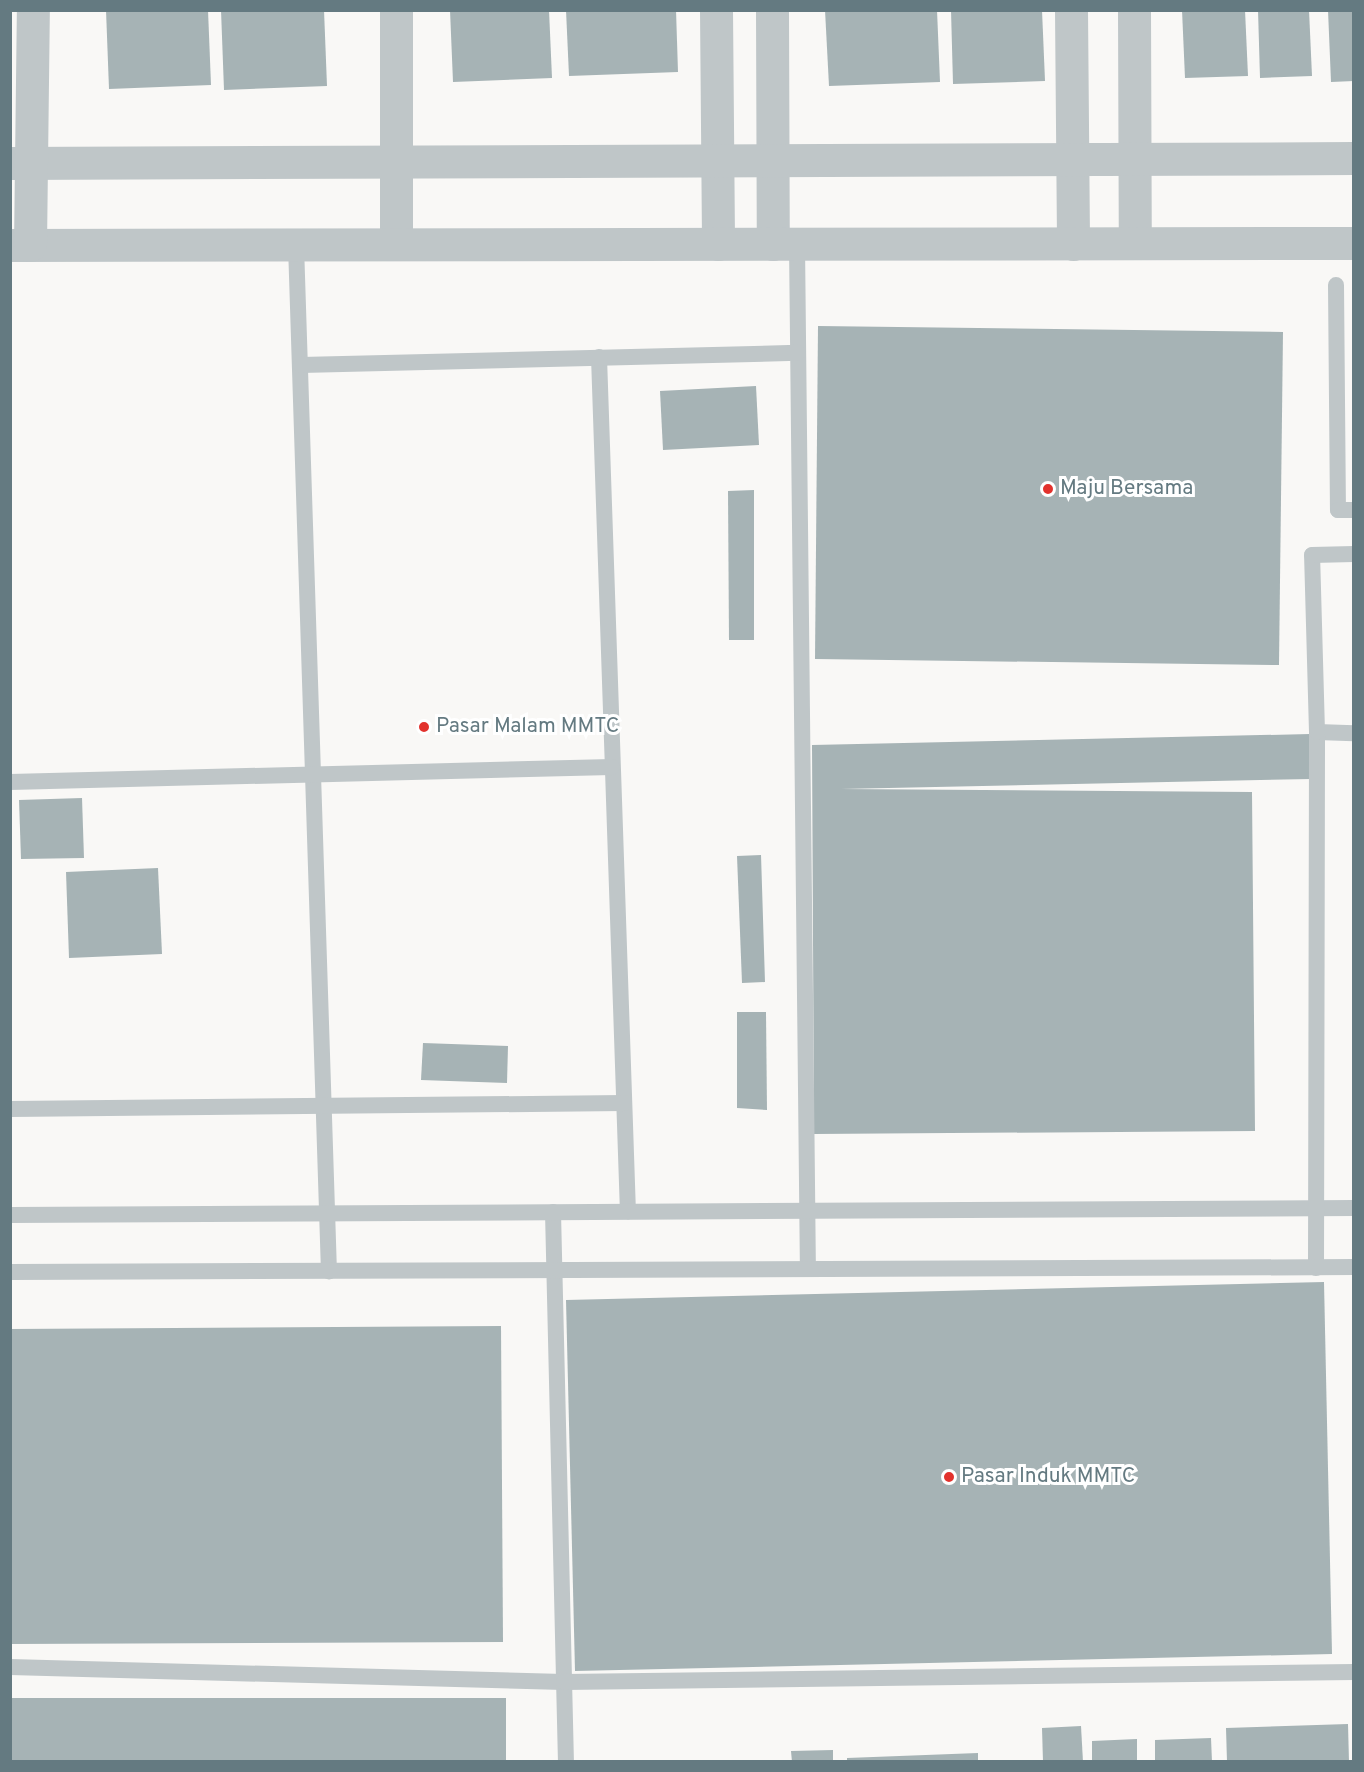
<!DOCTYPE html>
<html>
<head>
<meta charset="utf-8">
<style>
	body { margin:0 }
	#map { position:relative; width:1364px; height:1772px; overflow:hidden; background:#f9f8f6; font-family:Overpass,sans-serif }
	div>[style] { position:absolute }
	[style*='--x'] { left:calc(var(--x)*1px); top:calc(var(--y)*1px); width:calc(var(--w)*1px); rotate:calc(var(--a)*1deg) }
	.building>* { inset:0; background:#a6b3b5 }
	.lane>* { height:16px; margin:-8px; padding:0 8px; transform-origin:8px; border-radius:8px; background:#bfc6c8 }
	.street>* { height:33px; margin:-16.5px; padding:0 16.5px; transform-origin:16.5px; border-radius:16.5px; background:#bfc6c8 }
	.dots>* { width:16px; height:16px; translate:-50% -50%; box-sizing:border-box; border:3px solid #fff; border-radius:50% }
	span { translate:-50% -50%; white-space:nowrap; text-align:center; line-height:1.15; -webkit-text-stroke:6px #fff; paint-order:stroke }
	.poi-label { font-size:21px; color:#647a81 }
	.left { translate:0 -50%; text-align:left }
	.frame { position:absolute; inset:0; border:12px solid #647a81; pointer-events:none }
</style>
</head>
<body>
<div id="map">
	<div class="building">
		<div style="clip-path:polygon(106px 10px,208px 10px,211px 85px,109px 89px)"></div>
		<div style="clip-path:polygon(221px 10px,324px 10px,327px 86px,224px 90px)"></div>
		<div style="clip-path:polygon(450px 10px,549px 10px,552px 78px,453px 82px)"></div>
		<div style="clip-path:polygon(566px 10px,676px 10px,678px 72px,569px 76px)"></div>
		<div style="clip-path:polygon(825px 10px,937px 10px,940px 82px,829px 86px)"></div>
		<div style="clip-path:polygon(951px 10px,1042px 10px,1045px 81px,953px 84px)"></div>
		<div style="clip-path:polygon(1182px 10px,1245px 10px,1248px 76px,1185px 78px)"></div>
		<div style="clip-path:polygon(1258px 10px,1309px 10px,1312px 76px,1260px 78px)"></div>
		<div style="clip-path:polygon(1328px 10px,1354px 10px,1354px 81px,1331px 82px)"></div>
		<div style="clip-path:polygon(818px 326px,1283px 332px,1279px 665px,815px 659px)"></div>
		<div style="clip-path:polygon(756px 386px,759px 445px,663px 450px,660px 391px)"></div>
		<div style="clip-path:polygon(754px 490px,754px 640px,729px 640px,728px 491px)"></div>
		<div style="clip-path:polygon(1310px 734px,1311px 779px,841px 789px,1252px 792px,1255px 1131px,814px 1134px,812px 745px)"></div>
		<div style="clip-path:polygon(82px 798px,84px 858px,21px 859px,19px 800px)"></div>
		<div style="clip-path:polygon(761px 855px,765px 982px,742px 983px,737px 856px)"></div>
		<div style="clip-path:polygon(158px 868px,162px 954px,69px 958px,66px 872px)"></div>
		<div style="clip-path:polygon(737px 1012px,766px 1012px,767px 1110px,737px 1108px)"></div>
		<div style="clip-path:polygon(423px 1043px,508px 1046px,507px 1083px,421px 1080px)"></div>
		<div style="clip-path:polygon(1324px 1282px,1332px 1654px,575px 1671px,566px 1300px)"></div>
		<div style="clip-path:polygon(501px 1326px,503px 1642px,10px 1644px,10px 1329px)"></div>
		<div style="clip-path:polygon(10px 1698px,506px 1698px,506px 1762px,10px 1762px)"></div>
		<div style="clip-path:polygon(1348px 1724px,1349px 1762px,1227px 1762px,1226px 1728px)"></div>
		<div style="clip-path:polygon(1081px 1726px,1083px 1762px,1043px 1762px,1042px 1728px)"></div>
		<div style="clip-path:polygon(1211px 1738px,1212px 1762px,1155px 1762px,1155px 1740px)"></div>
		<div style="clip-path:polygon(1137px 1739px,1137px 1762px,1092px 1762px,1092px 1741px)"></div>
		<div style="clip-path:polygon(833px 1750px,833px 1762px,792px 1762px,791px 1751px)"></div>
		<div style="clip-path:polygon(978px 1753px,978px 1762px,847px 1762px,847px 1758px)"></div>
	</div>
	<div class="lane">
		<div style="--x:797;--y:244;--w:1025;--a:89.39"></div>
		<div style="--x:296;--y:245;--w:1027;--a:88.16"></div>
		<div style="--x:1336;--y:285;--w:225;--a:89.5"></div>
		<div style="--x:1338;--y:510;--w:16;--a:0"></div>
		<div style="--x:599;--y:357;--w:855;--a:88.06"></div>
		<div style="--x:301;--y:365;--w:497;--a:-1.4"></div>
		<div style="--x:1317;--y:732;--w:37;--a:2"></div>
		<div style="--x:10;--y:782;--w:602;--a:-1.43"></div>
		<div style="--x:10;--y:1109;--w:614;--a:-0.56"></div>
		<div style="--x:553;--y:1212;--w:550;--a:88.65"></div>
		<div style="--x:10;--y:1215;--w:1344;--a:-0.3"></div>
		<div style="--x:1316;--y:1268;--w:536;--a:-89.89"></div>
		<div style="--x:1317;--y:732;--w:177;--a:-91.6"></div>
		<div style="--x:1312;--y:555;--w:42;--a:-1.4"></div>
		<div style="--x:10;--y:1272;--w:1344;--a:-0.21"></div>
		<div style="--x:10;--y:1667;--w:554;--a:1.55"></div>
		<div style="--x:564;--y:1682;--w:790;--a:-0.73"></div>
	</div>
	<div class="street">
		<div style="--x:716;--y:10;--w:234;--a:89.5"></div>
		<div style="--x:772;--y:10;--w:234;--a:89.8"></div>
		<div style="--x:1071;--y:10;--w:234;--a:89.5"></div>
		<div style="--x:1134;--y:10;--w:233;--a:89.8"></div>
		<div style="--x:10;--y:163;--w:1344;--a:-0.21"></div>
		<div style="--x:396;--y:244;--w:234;--a:-90"></div>
		<div style="--x:10;--y:245;--w:1344;--a:-0.09"></div>
		<div style="--x:30;--y:245;--w:235;--a:-89.3"></div>
	</div>
	<div class="dots">
		<div style="left:1048px;top:489px;background:#e2322d"></div>
		<div style="left:424px;top:727px;background:#e2322d"></div>
		<div style="left:949px;top:1477px;background:#e2322d"></div>
	</div>
	<div class="poi-label">
		<span class="left" style="left:1060px;top:489px">Maju Bersama</span>
		<span class="left" style="left:436px;top:727px">Pasar Malam MMTC</span>
		<span class="left" style="left:961px;top:1477px">Pasar Induk MMTC</span>
	</div>
	<div class="frame"></div>
</div>
</body>
</html>
